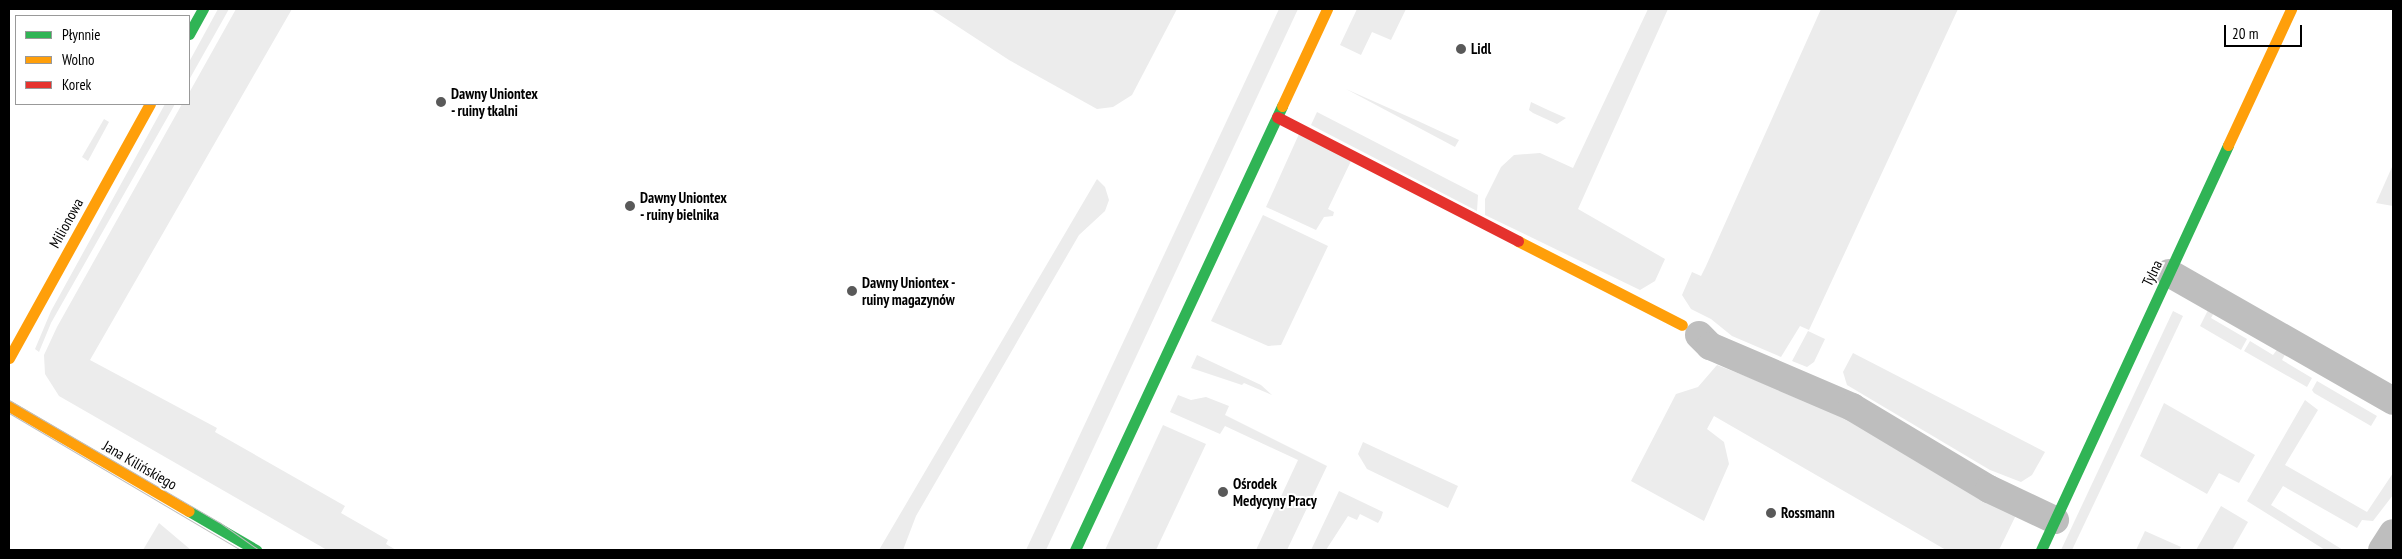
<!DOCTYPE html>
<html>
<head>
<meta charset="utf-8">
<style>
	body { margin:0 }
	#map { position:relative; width:2402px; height:559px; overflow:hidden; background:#fff; font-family:"PT Sans Narrow",sans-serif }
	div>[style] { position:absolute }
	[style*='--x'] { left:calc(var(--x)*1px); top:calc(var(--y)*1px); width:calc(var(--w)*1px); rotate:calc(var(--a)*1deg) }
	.green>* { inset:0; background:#ececec }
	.street>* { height:28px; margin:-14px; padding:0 14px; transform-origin:14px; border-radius:14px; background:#bebebe }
	.fast>* { height:11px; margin:-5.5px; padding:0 5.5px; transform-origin:5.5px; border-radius:5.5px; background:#30b455 }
	.slow>* { height:11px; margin:-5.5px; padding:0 5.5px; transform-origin:5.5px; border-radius:5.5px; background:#ff9f0a }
	.jam>* { height:11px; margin:-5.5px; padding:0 5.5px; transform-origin:5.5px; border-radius:5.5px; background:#e5322d }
	.tram>* { height:1px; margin:-0.5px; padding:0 0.5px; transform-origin:0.5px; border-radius:0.5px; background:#bebebe }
	.dots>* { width:14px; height:14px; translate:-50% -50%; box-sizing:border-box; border:2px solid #fff; border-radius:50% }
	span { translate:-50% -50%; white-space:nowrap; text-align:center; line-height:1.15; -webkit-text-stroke:4px #fff; paint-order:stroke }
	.poi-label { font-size:15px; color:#000; font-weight:700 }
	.left { translate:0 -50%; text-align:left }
	.street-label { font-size:15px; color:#000 }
	.frame { position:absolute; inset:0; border:10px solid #000; pointer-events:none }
	.legend { position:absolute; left:15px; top:15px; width:175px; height:90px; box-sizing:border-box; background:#fff; border:1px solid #999; margin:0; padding:6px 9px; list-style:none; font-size:15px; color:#000 }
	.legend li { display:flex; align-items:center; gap:10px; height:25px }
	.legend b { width:25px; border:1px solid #999 }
	.scale { position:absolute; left:2224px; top:25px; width:78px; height:22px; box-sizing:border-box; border:2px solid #000; border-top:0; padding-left:6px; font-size:15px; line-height:18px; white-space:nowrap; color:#000; -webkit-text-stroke:4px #fff; paint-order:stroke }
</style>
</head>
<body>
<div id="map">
	<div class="green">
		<div style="clip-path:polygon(218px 9px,229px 9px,189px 80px,189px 62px)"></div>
		<div style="clip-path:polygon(236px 9px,292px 9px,90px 360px,217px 428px,215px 432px,345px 506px,341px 513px,388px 540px,386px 544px,396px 550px,327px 550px,59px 396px,45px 374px,44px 355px,57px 327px,182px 104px,189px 104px,189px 93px)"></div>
		<div style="clip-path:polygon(931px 9px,1177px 9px,1132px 95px,1113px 107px,1097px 109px,1009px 60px)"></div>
		<div style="clip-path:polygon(1279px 9px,1298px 9px,1046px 550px,1026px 550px)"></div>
		<div style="clip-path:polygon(1357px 9px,1406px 9px,1391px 40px,1372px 32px,1361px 55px,1340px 45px)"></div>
		<div style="clip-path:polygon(1648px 9px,1668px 9px,1578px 209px,1665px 259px,1655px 281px,1640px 290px,1485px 215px,1485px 199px,1501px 167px,1514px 155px,1540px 153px,1573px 168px)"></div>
		<div style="clip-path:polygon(1821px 9px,1958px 9px,1809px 330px,1800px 326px,1781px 357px,1732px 336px,1711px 319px,1691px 309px,1682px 295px,1692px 272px,1701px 276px,1706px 266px)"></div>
		<div style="clip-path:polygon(1346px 89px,1418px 121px,1459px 140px,1455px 147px)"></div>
		<div style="clip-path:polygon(1531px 102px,1548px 110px,1566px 118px,1557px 124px,1533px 113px,1529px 110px)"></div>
		<div style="clip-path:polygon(165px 104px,175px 104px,51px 323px,39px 352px,35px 349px,51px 311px)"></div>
		<div style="clip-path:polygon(1317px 112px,1478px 195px,1477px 211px,1311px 125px)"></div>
		<div style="clip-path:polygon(104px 119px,109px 122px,88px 161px,82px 157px)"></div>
		<div style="clip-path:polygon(1299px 134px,1351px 161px,1328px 209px,1334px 212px,1333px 216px,1324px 217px,1316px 230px,1266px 207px)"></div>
		<div style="clip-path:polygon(2392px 167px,2393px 206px,2376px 203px)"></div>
		<div style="clip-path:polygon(1097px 179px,1105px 187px,1109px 200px,1105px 211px,1079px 235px,916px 516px,903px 550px,879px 550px)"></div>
		<div style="clip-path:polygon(1263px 215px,1328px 246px,1281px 345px,1268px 346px,1211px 321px)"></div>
		<div style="clip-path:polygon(2209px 308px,2215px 311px,2211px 318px,2247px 339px,2241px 350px,2200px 326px)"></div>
		<div style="clip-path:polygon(2173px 311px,2183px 316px,2072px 550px,2061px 550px)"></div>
		<div style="clip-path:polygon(1808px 331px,1825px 339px,1814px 362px,1807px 367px,1792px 361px)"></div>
		<div style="clip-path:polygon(2250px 341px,2273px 355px,2279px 347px,2287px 351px,2282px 360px,2312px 378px,2307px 387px,2244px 351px)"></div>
		<div style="clip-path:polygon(1853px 353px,2045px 452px,2032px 475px,2021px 482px,1990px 470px,1847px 385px,1843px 372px)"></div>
		<div style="clip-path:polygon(1197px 355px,1261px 385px,1272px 395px,1244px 383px,1242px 385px,1191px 368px)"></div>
		<div style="clip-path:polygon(1717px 365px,1830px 409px,2017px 513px,1999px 550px,1946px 550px,1714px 416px,1707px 429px,1724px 442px,1729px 464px,1704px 521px,1631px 481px,1676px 394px,1698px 387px)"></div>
		<div style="clip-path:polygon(2317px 381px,2377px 416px,2371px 426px,2314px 393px,2312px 390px)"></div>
		<div style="clip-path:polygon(1178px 395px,1191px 400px,1206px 397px,1229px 406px,1225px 415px,1327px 466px,1287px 550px,1256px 550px,1298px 460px,1225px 426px,1220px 434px,1170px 412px)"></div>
		<div style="clip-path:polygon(2305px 400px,2318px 410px,2285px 465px,2367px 512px,2393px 473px,2393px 495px,2373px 521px,2362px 520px,2357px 528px,2283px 486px,2271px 505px,2343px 550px,2325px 550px,2247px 501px)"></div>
		<div style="clip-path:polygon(2164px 403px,2255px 455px,2239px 483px,2219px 473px,2207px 494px,2140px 456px)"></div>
		<div style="clip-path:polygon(1163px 425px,1206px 444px,1156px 550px,1105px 550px)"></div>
		<div style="clip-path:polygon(1363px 442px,1458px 486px,1448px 508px,1367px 469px,1358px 454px)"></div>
		<div style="clip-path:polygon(1339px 491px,1383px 512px,1381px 518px,1378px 523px,1360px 514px,1357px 520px,1348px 516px,1326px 550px,1311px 550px)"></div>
		<div style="clip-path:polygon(2221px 506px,2248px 522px,2232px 550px,2196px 550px)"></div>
		<div style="clip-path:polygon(159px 523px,191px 550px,143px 550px)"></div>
		<div style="clip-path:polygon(2145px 531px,2181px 547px,2179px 550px,2136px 550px)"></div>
	</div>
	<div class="street">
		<div style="--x:2169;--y:273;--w:258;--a:29.7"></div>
		<div style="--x:1699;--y:335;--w:16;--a:45"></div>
		<div style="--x:1710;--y:346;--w:155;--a:23.2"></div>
		<div style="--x:1852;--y:407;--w:160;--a:30.9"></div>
		<div style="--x:1989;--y:489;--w:73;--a:25.2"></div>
		<div style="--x:2382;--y:550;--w:20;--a:-57"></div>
	</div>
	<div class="fast">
		<div style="--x:189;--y:34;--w:29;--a:-61"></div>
		<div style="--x:189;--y:511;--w:78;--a:30.2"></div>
		<div style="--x:1075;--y:550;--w:490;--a:-65"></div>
		<div style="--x:2041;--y:550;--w:446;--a:-65.2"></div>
	</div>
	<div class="slow">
		<div style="--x:1282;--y:106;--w:107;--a:-65.1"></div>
		<div style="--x:2228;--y:145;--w:150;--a:-65.1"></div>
		<div style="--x:1518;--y:241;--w:184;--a:27.1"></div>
		<div style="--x:9;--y:358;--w:291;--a:-61"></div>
		<div style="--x:9;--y:406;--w:208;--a:30.3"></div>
	</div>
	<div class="jam">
		<div style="--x:1277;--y:117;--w:271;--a:27.2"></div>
	</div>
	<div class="tram">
		<div style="--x:9;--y:400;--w:243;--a:30.2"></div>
		<div style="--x:219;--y:522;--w:49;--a:35"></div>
		<div style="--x:9;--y:413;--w:269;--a:30.6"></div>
	</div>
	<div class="dots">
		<div style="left:1461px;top:49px;background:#595959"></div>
		<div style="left:441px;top:102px;background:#595959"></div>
		<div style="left:630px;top:206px;background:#595959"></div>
		<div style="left:852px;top:291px;background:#595959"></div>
		<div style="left:1223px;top:492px;background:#595959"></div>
		<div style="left:1771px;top:513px;background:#595959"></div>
	</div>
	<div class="poi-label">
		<span class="left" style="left:1471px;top:49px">Lidl</span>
		<span class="left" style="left:451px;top:102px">Dawny Uniontex<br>- ruiny tkalni</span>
		<span class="left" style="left:640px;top:206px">Dawny Uniontex<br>- ruiny bielnika</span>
		<span class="left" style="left:862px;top:291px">Dawny Uniontex -<br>ruiny magazynów</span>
		<span class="left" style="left:1233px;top:492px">Ośrodek<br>Medycyny Pracy</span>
		<span class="left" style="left:1781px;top:513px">Rossmann</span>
	</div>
	<div class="street-label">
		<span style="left:66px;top:223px;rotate:-61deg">Milionowa</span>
		<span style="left:2152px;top:273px;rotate:-64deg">Tylna</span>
		<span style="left:140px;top:465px;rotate:30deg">Jana Kilińskiego</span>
	</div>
	<div class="frame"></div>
	<ul class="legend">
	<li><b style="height:6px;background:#30b455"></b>Płynnie</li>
	<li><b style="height:6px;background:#ff9f0a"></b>Wolno</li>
	<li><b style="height:6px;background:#e5322d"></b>Korek</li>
	</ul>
	<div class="scale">20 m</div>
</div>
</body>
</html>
